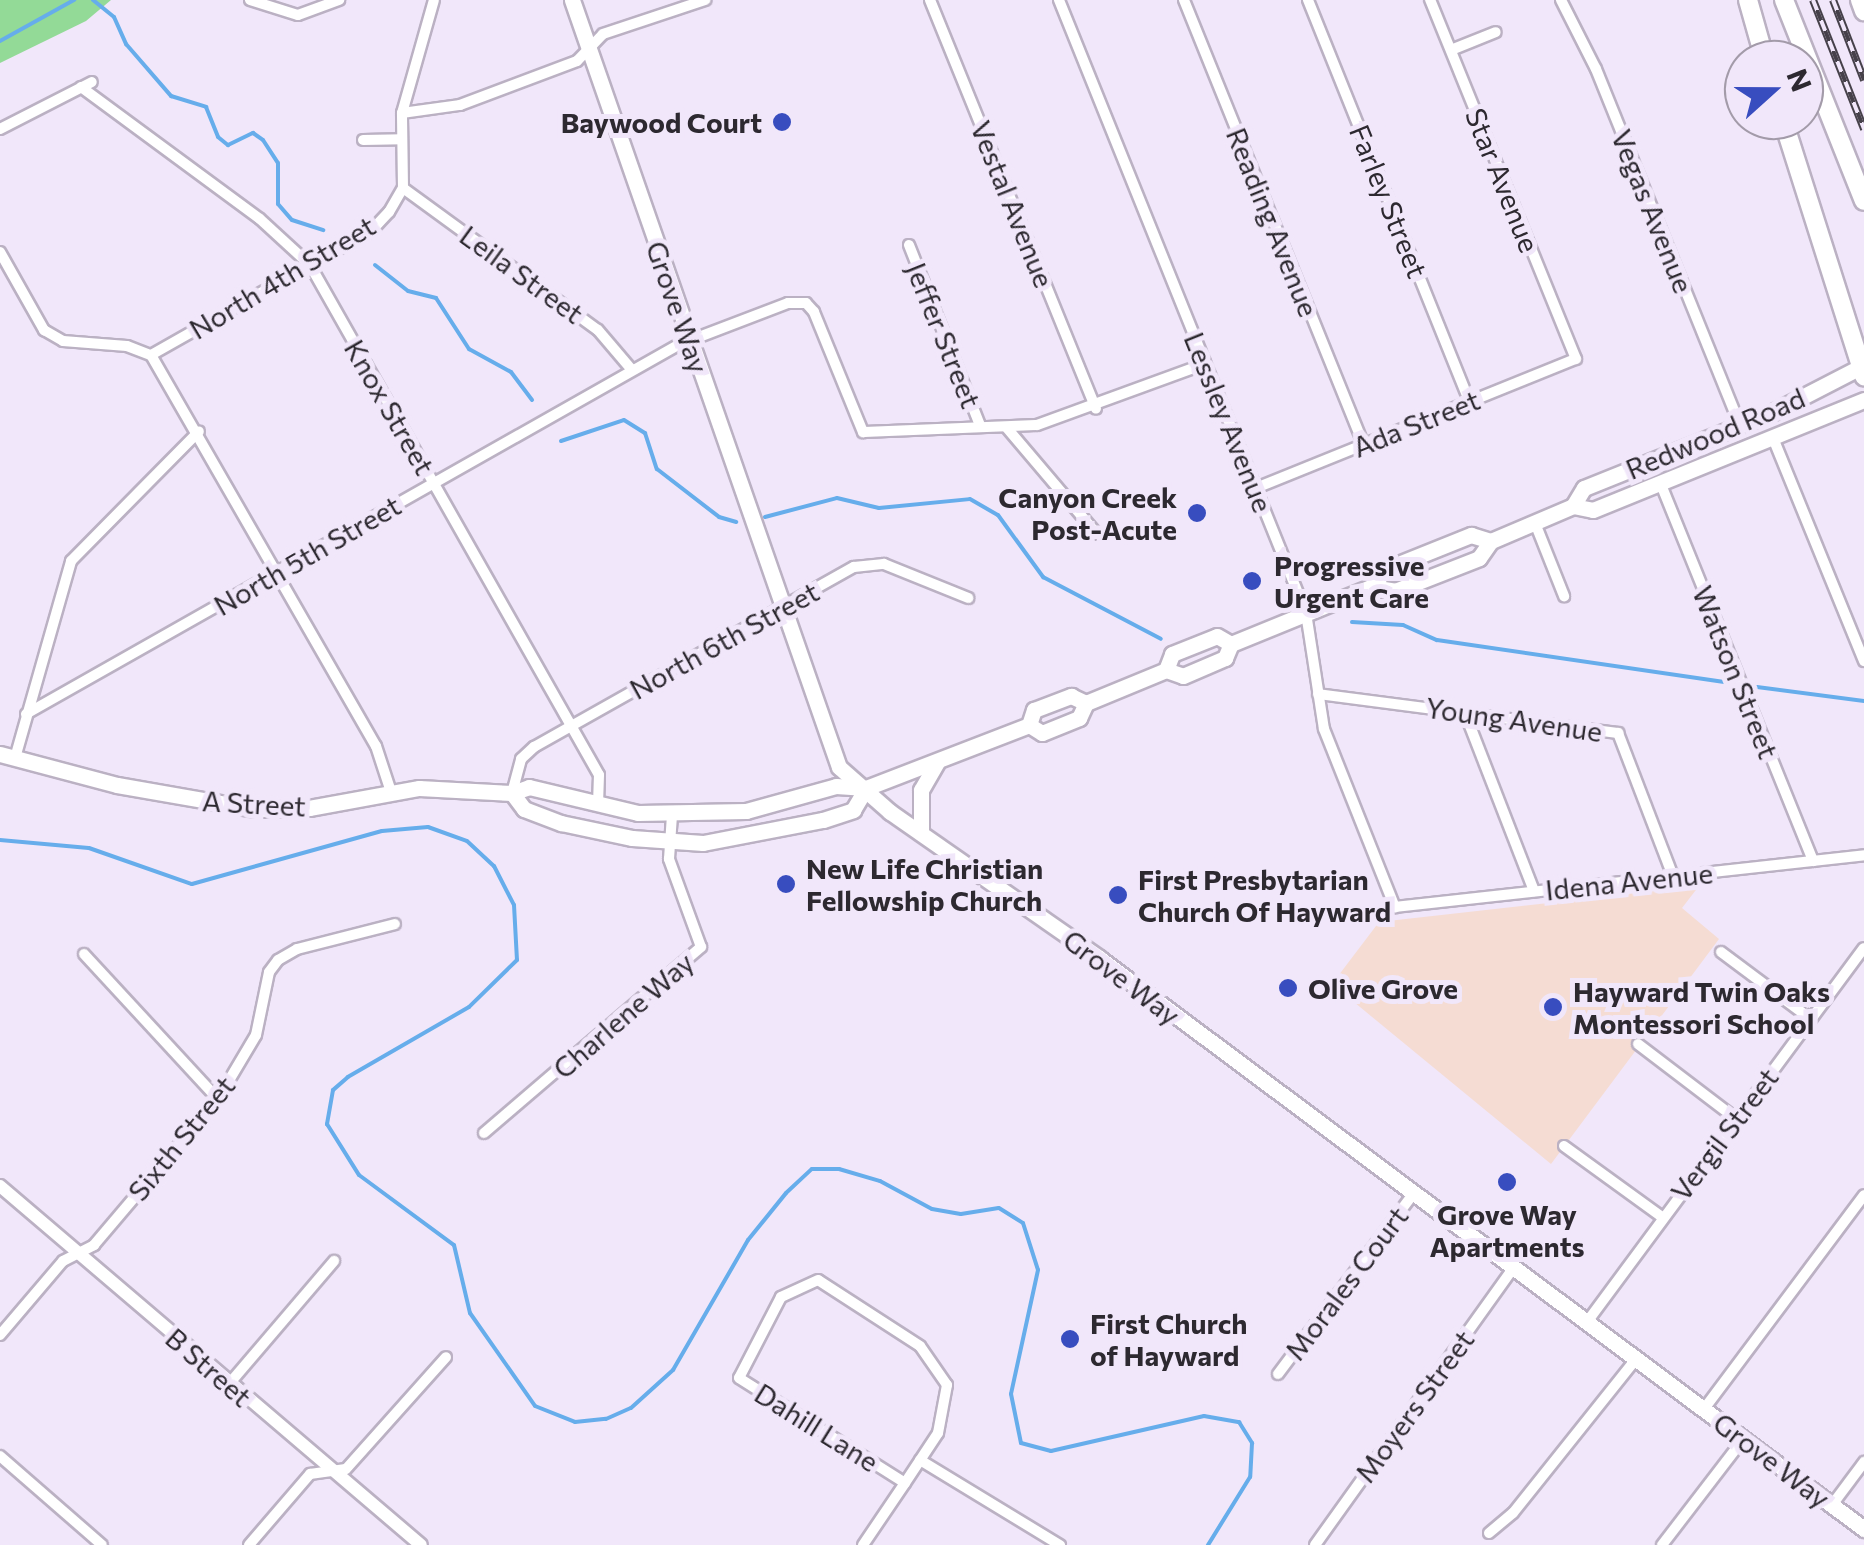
<!DOCTYPE html>
<html>
<head>
<meta charset="utf-8">
<style>
	body { margin:0 }
	#map { position:relative; width:1864px; height:1545px; overflow:hidden; background:#f1e7fa; font-family:Commissioner,sans-serif }
	div>[style] { position:absolute }
	[style*='--x'] { left:calc(var(--x)*1px); top:calc(var(--y)*1px); width:calc(var(--w)*1px); rotate:calc(var(--a)*1deg) }
	.education>* { inset:0; background:#f5dcd3 }
	.green>* { inset:0; background:#93da97 }
	.stream>* { height:4px; margin:-2px; padding:0 2px; transform-origin:2px; border-radius:2px; background:#66adeb }
	.roads { filter:drop-shadow(2px 0 #bbb1c3) drop-shadow(-2px 0 #bbb1c3) drop-shadow(0 2px #bbb1c3) drop-shadow(0 -2px #bbb1c3) }
	.minor>* { height:10px; margin:-5px; padding:0 5px; transform-origin:5px; border-radius:5px; background:#fff }
	.tertiary>* { height:12px; margin:-6px; padding:0 6px; transform-origin:6px; border-radius:6px; background:#fff }
	.secondary>* { height:15px; margin:-7.5px; padding:0 7.5px; transform-origin:7.5px; border-radius:7.5px; background:#fff }
	.motorway>* { height:18px; margin:-9px; padding:0 9px; transform-origin:9px; border-radius:9px; background:#fff }
	.rail>* { height:8px; margin-top:-4px; transform-origin:0; background:repeating-linear-gradient(90deg,#f1e7fa 0 11px,#46414a 0 22px); box-sizing:border-box; border-block:2px solid #46414a }
	.dots>* { width:28px; height:28px; translate:-50% -50%; box-sizing:border-box; border:5px solid #f1e7fa; border-radius:50% }
	span { translate:-50% -50%; white-space:nowrap; text-align:center; line-height:1.15; -webkit-text-stroke:10px #f1e7fa; paint-order:stroke }
	.poi-label { font-size:28px; color:#2d2930; font-weight:700 }
	.right { translate:-100% -50%; text-align:right }
	.left { translate:0 -50%; text-align:left }
	.street-label { font-size:28px; color:#2d2930 }
	.north { position:absolute; left:1724px; top:40px; width:100px; height:100px; box-sizing:border-box; background:#f1e7fa; border:2px solid #a39ba9; border-radius:50%; rotate:69deg; font-size:28px; font-weight:700; line-height:40px; text-align:center; color:#2d2930 }
	.north::after { content:''; display:block; margin:auto; width:35px; height:45px; background:#384dbf; clip-path:polygon(50% 0,100% 100%,50% 72%,0 100%) }
</style>
</head>
<body>
<div id="map">
	<div class="education">
		<div style="clip-path:polygon(1699px 886px,1682px 908px,1719px 939px,1551px 1164px,1332px 984px,1379px 922px)"></div>
	</div>
	<div class="green">
		<div style="clip-path:polygon(0 0,111px 0,86px 21px,0 63px)"></div>
	</div>
	<div class="stream">
		<div style="--x:93;--y:0;--w:27;--a:39"></div>
		<div style="--x:114;--y:17;--w:30;--a:66"></div>
		<div style="--x:126;--y:44;--w:69;--a:49.1"></div>
		<div style="--x:171;--y:96;--w:37;--a:17"></div>
		<div style="--x:206;--y:107;--w:32;--a:68"></div>
		<div style="--x:218;--y:137;--w:13;--a:39"></div>
		<div style="--x:228;--y:145;--w:28;--a:-26"></div>
		<div style="--x:253;--y:133;--w:12;--a:35"></div>
		<div style="--x:263;--y:140;--w:27;--a:57"></div>
		<div style="--x:278;--y:163;--w:41;--a:90"></div>
		<div style="--x:278;--y:204;--w:21;--a:49"></div>
		<div style="--x:292;--y:220;--w:33;--a:18"></div>
		<div style="--x:0;--y:41;--w:85;--a:-29"></div>
		<div style="--x:375;--y:265;--w:42;--a:38.2"></div>
		<div style="--x:408;--y:291;--w:29;--a:14"></div>
		<div style="--x:436;--y:298;--w:61;--a:57.1"></div>
		<div style="--x:469;--y:349;--w:48;--a:28.7"></div>
		<div style="--x:511;--y:372;--w:35;--a:53"></div>
		<div style="--x:561;--y:441;--w:66;--a:-18.4"></div>
		<div style="--x:624;--y:420;--w:25;--a:32"></div>
		<div style="--x:645;--y:433;--w:38;--a:72"></div>
		<div style="--x:657;--y:469;--w:78;--a:37.7"></div>
		<div style="--x:719;--y:517;--w:18;--a:16"></div>
		<div style="--x:765;--y:517;--w:74;--a:-14.8"></div>
		<div style="--x:837;--y:498;--w:43;--a:13.4"></div>
		<div style="--x:879;--y:508;--w:91;--a:-5.6"></div>
		<div style="--x:970;--y:499;--w:32;--a:30"></div>
		<div style="--x:998;--y:515;--w:77;--a:54"></div>
		<div style="--x:1043;--y:577;--w:133;--a:27.7"></div>
		<div style="--x:1352;--y:622;--w:51;--a:3.4"></div>
		<div style="--x:1403;--y:625;--w:37;--a:24"></div>
		<div style="--x:1437;--y:640;--w:292;--a:8.3"></div>
		<div style="--x:1757;--y:687;--w:108;--a:7.5"></div>
		<div style="--x:0;--y:840;--w:89;--a:5.1"></div>
		<div style="--x:89;--y:848;--w:109;--a:19.3"></div>
		<div style="--x:192;--y:884;--w:197;--a:-15.6"></div>
		<div style="--x:382;--y:831;--w:46;--a:-5"></div>
		<div style="--x:428;--y:827;--w:41;--a:19.7"></div>
		<div style="--x:467;--y:841;--w:37;--a:43"></div>
		<div style="--x:494;--y:866;--w:44;--a:62.9"></div>
		<div style="--x:514;--y:905;--w:55;--a:86.9"></div>
		<div style="--x:517;--y:960;--w:67;--a:135.6"></div>
		<div style="--x:469;--y:1007;--w:140;--a:150"></div>
		<div style="--x:348;--y:1077;--w:20;--a:139"></div>
		<div style="--x:333;--y:1090;--w:35;--a:100"></div>
		<div style="--x:327;--y:1124;--w:60;--a:57.9"></div>
		<div style="--x:359;--y:1175;--w:118;--a:36.4"></div>
		<div style="--x:454;--y:1245;--w:70;--a:76.8"></div>
		<div style="--x:470;--y:1313;--w:113;--a:55"></div>
		<div style="--x:535;--y:1406;--w:43;--a:21.8"></div>
		<div style="--x:575;--y:1422;--w:31;--a:-6"></div>
		<div style="--x:606;--y:1419;--w:27;--a:-24"></div>
		<div style="--x:631;--y:1408;--w:57;--a:-42.1"></div>
		<div style="--x:673;--y:1370;--w:150;--a:-60"></div>
		<div style="--x:748;--y:1240;--w:60;--a:-51"></div>
		<div style="--x:786;--y:1193;--w:35;--a:-43"></div>
		<div style="--x:812;--y:1169;--w:27;--a:0"></div>
		<div style="--x:839;--y:1169;--w:43;--a:16.3"></div>
		<div style="--x:880;--y:1181;--w:59;--a:28.3"></div>
		<div style="--x:932;--y:1209;--w:29;--a:10"></div>
		<div style="--x:961;--y:1214;--w:38;--a:-9"></div>
		<div style="--x:999;--y:1208;--w:28;--a:32"></div>
		<div style="--x:1023;--y:1223;--w:49;--a:72.3"></div>
		<div style="--x:1038;--y:1270;--w:127;--a:102.3"></div>
		<div style="--x:1011;--y:1394;--w:50;--a:78.5"></div>
		<div style="--x:1021;--y:1443;--w:31;--a:15"></div>
		<div style="--x:1051;--y:1451;--w:157;--a:-12.9"></div>
		<div style="--x:1204;--y:1416;--w:36;--a:10"></div>
		<div style="--x:1239;--y:1422;--w:25;--a:58"></div>
		<div style="--x:1252;--y:1443;--w:34;--a:93"></div>
		<div style="--x:1250;--y:1477;--w:80;--a:121.7"></div>
	</div>
	<div class="roads">
		<div class="minor">
			<div style="--x:250;--y:0;--w:50;--a:17.4"></div>
			<div style="--x:298;--y:15;--w:44;--a:-20.1"></div>
			<div style="--x:930;--y:0;--w:441;--a:67.9"></div>
			<div style="--x:1059;--y:0;--w:661;--a:68.05"></div>
			<div style="--x:1306;--y:613;--w:117;--a:81.2"></div>
			<div style="--x:1324;--y:729;--w:192;--a:68.3"></div>
			<div style="--x:1395;--y:907;--w:472;--a:-6.3"></div>
			<div style="--x:1184;--y:0;--w:479;--a:68"></div>
			<div style="--x:1308;--y:0;--w:433;--a:68.1"></div>
			<div style="--x:1561;--y:0;--w:77;--a:63.1"></div>
			<div style="--x:1596;--y:69;--w:384;--a:68"></div>
			<div style="--x:1451;--y:50;--w:48;--a:-21.8"></div>
			<div style="--x:81;--y:87;--w:222;--a:36.4"></div>
			<div style="--x:260;--y:219;--w:68;--a:42.6"></div>
			<div style="--x:310;--y:265;--w:586;--a:60.46"></div>
			<div style="--x:599;--y:775;--w:30;--a:92"></div>
			<div style="--x:402;--y:113;--w:59;--a:-7.9"></div>
			<div style="--x:460;--y:105;--w:125;--a:-20.6"></div>
			<div style="--x:577;--y:61;--w:37;--a:-46"></div>
			<div style="--x:603;--y:34;--w:108;--a:-18.4"></div>
			<div style="--x:0;--y:129;--w:103;--a:-27.1"></div>
			<div style="--x:363;--y:140;--w:39;--a:-1"></div>
			<div style="--x:403;--y:188;--w:241;--a:36.1"></div>
			<div style="--x:598;--y:330;--w:52;--a:49.6"></div>
			<div style="--x:909;--y:245;--w:193;--a:68.5"></div>
			<div style="--x:0;--y:252;--w:90;--a:60.6"></div>
			<div style="--x:44;--y:330;--w:22;--a:30"></div>
			<div style="--x:63;--y:341;--w:64;--a:4.5"></div>
			<div style="--x:127;--y:346;--w:26;--a:21"></div>
			<div style="--x:151;--y:355;--w:451;--a:60.1"></div>
			<div style="--x:376;--y:746;--w:48;--a:71.9"></div>
			<div style="--x:151;--y:355;--w:254;--a:-29.5"></div>
			<div style="--x:372;--y:230;--w:25;--a:-47"></div>
			<div style="--x:389;--y:212;--w:28;--a:-60"></div>
			<div style="--x:403;--y:188;--w:75;--a:-90.8"></div>
			<div style="--x:402;--y:113;--w:117;--a:-74.2"></div>
			<div style="--x:1007;--y:428;--w:139;--a:49.7"></div>
			<div style="--x:1773;--y:438;--w:241;--a:67.8"></div>
			<div style="--x:1660;--y:482;--w:409;--a:68"></div>
			<div style="--x:1256;--y:488;--w:345;--a:-22"></div>
			<div style="--x:1576;--y:359;--w:388;--a:-112.1"></div>
			<div style="--x:1535;--y:523;--w:79;--a:68.3"></div>
			<div style="--x:1318;--y:694;--w:303;--a:7.4"></div>
			<div style="--x:1618;--y:733;--w:153;--a:69"></div>
			<div style="--x:1465;--y:713;--w:191;--a:68.8"></div>
			<div style="--x:26;--y:714;--w:749;--a:-29.51"></div>
			<div style="--x:678;--y:345;--w:118;--a:-20.9"></div>
			<div style="--x:788;--y:303;--w:18;--a:0"></div>
			<div style="--x:806;--y:303;--w:12;--a:48"></div>
			<div style="--x:814;--y:312;--w:130;--a:67.8"></div>
			<div style="--x:863;--y:432;--w:174;--a:-2.3"></div>
			<div style="--x:1037;--y:425;--w:179;--a:-20"></div>
			<div style="--x:15;--y:758;--w:205;--a:-74.1"></div>
			<div style="--x:71;--y:561;--w:182;--a:-45.4"></div>
			<div style="--x:512;--y:793;--w:35;--a:-75"></div>
			<div style="--x:521;--y:759;--w:18;--a:-43"></div>
			<div style="--x:534;--y:747;--w:367;--a:-29.4"></div>
			<div style="--x:854;--y:567;--w:30;--a:-6"></div>
			<div style="--x:884;--y:564;--w:91;--a:22"></div>
			<div style="--x:1721;--y:952;--w:112;--a:36.7"></div>
			<div style="--x:84;--y:954;--w:197;--a:47.3"></div>
			<div style="--x:1638;--y:1044;--w:122;--a:37.3"></div>
			<div style="--x:484;--y:1133;--w:286;--a:-40.6"></div>
			<div style="--x:701;--y:947;--w:94;--a:-110"></div>
			<div style="--x:669;--y:859;--w:44;--a:-86.1"></div>
			<div style="--x:1564;--y:1146;--w:121;--a:35.9"></div>
			<div style="--x:1587;--y:1322;--w:465;--a:-53.5"></div>
			<div style="--x:0;--y:1335;--w:97;--a:-49.6"></div>
			<div style="--x:63;--y:1261;--w:35;--a:-27"></div>
			<div style="--x:94;--y:1245;--w:192;--a:-49.7"></div>
			<div style="--x:218;--y:1099;--w:74;--a:-59.3"></div>
			<div style="--x:256;--y:1035;--w:64;--a:-78.3"></div>
			<div style="--x:269;--y:972;--w:15;--a:-53"></div>
			<div style="--x:278;--y:960;--w:22;--a:-30"></div>
			<div style="--x:297;--y:949;--w:101;--a:-14.3"></div>
			<div style="--x:1278;--y:1374;--w:226;--a:-53.1"></div>
			<div style="--x:229;--y:1384;--w:162;--a:-49.5"></div>
			<div style="--x:1704;--y:1409;--w:267;--a:-53.2"></div>
			<div style="--x:0;--y:1456;--w:135;--a:41.1"></div>
			<div style="--x:920;--y:1460;--w:164;--a:31.3"></div>
			<div style="--x:1832;--y:1505;--w:54;--a:-53.3"></div>
			<div style="--x:1489;--y:1533;--w:31;--a:-40"></div>
			<div style="--x:1513;--y:1513;--w:197;--a:-51.4"></div>
			<div style="--x:249;--y:1545;--w:94;--a:-49.3"></div>
			<div style="--x:310;--y:1474;--w:36;--a:-8"></div>
			<div style="--x:346;--y:1469;--w:150;--a:-48.2"></div>
			<div style="--x:863;--y:1545;--w:75;--a:-55.9"></div>
			<div style="--x:905;--y:1483;--w:60;--a:-56.6"></div>
			<div style="--x:938;--y:1433;--w:49;--a:-79.4"></div>
			<div style="--x:947;--y:1385;--w:47;--a:-124.7"></div>
			<div style="--x:920;--y:1346;--w:121;--a:-147.1"></div>
			<div style="--x:818;--y:1280;--w:41;--a:155.3"></div>
			<div style="--x:781;--y:1297;--w:91;--a:117.4"></div>
			<div style="--x:739;--y:1378;--w:196;--a:32.3"></div>
			<div style="--x:1315;--y:1545;--w:342;--a:-54.4"></div>
			<div style="--x:1662;--y:1545;--w:135;--a:-52.5"></div>
		</div>
		<div class="tertiary">
			<div style="--x:0;--y:1186;--w:553;--a:40.46"></div>
		</div>
		<div class="secondary">
			<div style="--x:572;--y:0;--w:812;--a:70.81"></div>
			<div style="--x:839;--y:767;--w:68;--a:41.4"></div>
			<div style="--x:890;--y:812;--w:255;--a:34.9"></div>
			<div style="--x:1099;--y:958;--w:955;--a:36.74"></div>
			<div style="--x:1573;--y:506;--w:20;--a:11"></div>
			<div style="--x:1593;--y:510;--w:292;--a:-22.1"></div>
			<div style="--x:1371;--y:587;--w:24;--a:9"></div>
			<div style="--x:1395;--y:591;--w:90;--a:-21.4"></div>
			<div style="--x:1479;--y:558;--w:21;--a:-55"></div>
			<div style="--x:1491;--y:541;--w:89;--a:-23.1"></div>
			<div style="--x:1573;--y:506;--w:21;--a:-59"></div>
			<div style="--x:1584;--y:488;--w:204;--a:-21.9"></div>
			<div style="--x:1773;--y:412;--w:102;--a:-27.3"></div>
			<div style="--x:1166;--y:670;--w:17;--a:-69"></div>
			<div style="--x:1172;--y:654;--w:48;--a:-21.8"></div>
			<div style="--x:1217;--y:636;--w:16;--a:30"></div>
			<div style="--x:1029;--y:725;--w:16;--a:-72"></div>
			<div style="--x:1034;--y:710;--w:40;--a:-21"></div>
			<div style="--x:1071;--y:696;--w:17;--a:25"></div>
			<div style="--x:0;--y:754;--w:121;--a:14.8"></div>
			<div style="--x:117;--y:785;--w:139;--a:9.9"></div>
			<div style="--x:254;--y:809;--w:55;--a:-1"></div>
			<div style="--x:309;--y:808;--w:112;--a:-10.3"></div>
			<div style="--x:419;--y:788;--w:93;--a:3.1"></div>
			<div style="--x:512;--y:793;--w:18;--a:-19"></div>
			<div style="--x:529;--y:787;--w:112;--a:13.4"></div>
			<div style="--x:638;--y:813;--w:108;--a:-1.1"></div>
			<div style="--x:746;--y:811;--w:93;--a:-15.5"></div>
			<div style="--x:836;--y:786;--w:30;--a:4"></div>
			<div style="--x:866;--y:788;--w:175;--a:-21.1"></div>
			<div style="--x:1029;--y:725;--w:15;--a:32"></div>
			<div style="--x:1042;--y:733;--w:40;--a:-22"></div>
			<div style="--x:1079;--y:718;--w:17;--a:-65"></div>
			<div style="--x:1086;--y:703;--w:87;--a:-22.4"></div>
			<div style="--x:1166;--y:670;--w:18;--a:19"></div>
			<div style="--x:1183;--y:676;--w:46;--a:-23.2"></div>
			<div style="--x:1225;--y:658;--w:15;--a:-67"></div>
			<div style="--x:1231;--y:644;--w:151;--a:-22.2"></div>
			<div style="--x:1371;--y:587;--w:23;--a:-50"></div>
			<div style="--x:1386;--y:569;--w:92;--a:-21.8"></div>
			<div style="--x:1471;--y:535;--w:21;--a:17"></div>
			<div style="--x:512;--y:793;--w:20;--a:53"></div>
			<div style="--x:524;--y:809;--w:40;--a:21"></div>
			<div style="--x:561;--y:823;--w:73;--a:11.9"></div>
			<div style="--x:632;--y:838;--w:71;--a:4"></div>
			<div style="--x:703;--y:843;--w:122;--a:-10.9"></div>
			<div style="--x:823;--y:820;--w:32;--a:-18"></div>
			<div style="--x:853;--y:810;--w:26;--a:-59"></div>
			<div style="--x:921;--y:833;--w:43;--a:-90"></div>
			<div style="--x:921;--y:790;--w:32;--a:-60"></div>
		</div>
		<div class="motorway">
			<div style="--x:1748;--y:0;--w:62;--a:74.2"></div>
			<div style="--x:1784;--y:0;--w:216;--a:68.3"></div>
			<div style="--x:1860;--y:0;--w:12;--a:70"></div>
			<div style="--x:1783;--y:120;--w:269;--a:72.4"></div>
		</div>
	</div>
	<div class="rail">
		<div style="--x:1813;--y:0;--w:139;--a:68.4"></div>
		<div style="--x:1833;--y:0;--w:86;--a:68.8"></div>
	</div>
	<div class="dots">
		<div style="left:782px;top:122px;background:#384dbf"></div>
		<div style="left:1197px;top:513px;background:#384dbf"></div>
		<div style="left:1252px;top:581px;background:#384dbf"></div>
		<div style="left:786px;top:884px;background:#384dbf"></div>
		<div style="left:1118px;top:895px;background:#384dbf"></div>
		<div style="left:1288px;top:988px;background:#384dbf"></div>
		<div style="left:1553px;top:1007px;background:#384dbf"></div>
		<div style="left:1507px;top:1182px;background:#384dbf"></div>
		<div style="left:1070px;top:1339px;background:#384dbf"></div>
	</div>
	<div class="poi-label">
		<span class="right" style="left:762px;top:122px">Baywood Court</span>
		<span class="right" style="left:1177px;top:513px">Canyon Creek<br>Post-Acute</span>
		<span class="left" style="left:1274px;top:581px">Progressive<br>Urgent Care</span>
		<span class="left" style="left:806px;top:884px">New Life Christian<br>Fellowship Church</span>
		<span class="left" style="left:1138px;top:895px">First Presbytarian<br>Church Of Hayward</span>
		<span class="left" style="left:1308px;top:988px">Olive Grove</span>
		<span class="left" style="left:1573px;top:1007px">Hayward Twin Oaks<br>Montessori School</span>
		<span style="left:1507px;top:1230px">Grove Way<br>Apartments</span>
		<span class="left" style="left:1090px;top:1339px">First Church<br>of Hayward</span>
	</div>
	<div class="street-label">
		<span style="left:1503px;top:180px;rotate:68deg">Star Avenue</span>
		<span style="left:1389px;top:201px;rotate:68deg">Farley Street</span>
		<span style="left:1013px;top:204px;rotate:68deg">Vestal Avenue</span>
		<span style="left:1653px;top:211px;rotate:68deg">Vegas Avenue</span>
		<span style="left:1273px;top:222px;rotate:68deg">Reading Avenue</span>
		<span style="left:522px;top:274px;rotate:36deg">Leila Street</span>
		<span style="left:282px;top:277px;rotate:-31deg">North 4th Street</span>
		<span style="left:678px;top:307px;rotate:71deg">Grove Way</span>
		<span style="left:944px;top:335px;rotate:68deg">Jeffer Street</span>
		<span style="left:390px;top:407px;rotate:60deg">Knox Street</span>
		<span style="left:1229px;top:422px;rotate:68deg">Lessley Avenue</span>
		<span style="left:1416px;top:423px;rotate:-22deg">Ada Street</span>
		<span style="left:1715px;top:433px;rotate:-23deg">Redwood Road</span>
		<span style="left:307px;top:555px;rotate:-30deg">North 5th Street</span>
		<span style="left:724px;top:640px;rotate:-29deg">North 6th Street</span>
		<span style="left:1736px;top:672px;rotate:68deg">Watson Street</span>
		<span style="left:1514px;top:719px;rotate:8deg">Young Avenue</span>
		<span style="left:254px;top:803px;rotate:3deg">A Street</span>
		<span style="left:1629px;top:881px;rotate:-6deg">Idena Avenue</span>
		<span style="left:1122px;top:977px;rotate:37deg">Grove Way</span>
		<span style="left:623px;top:1015px;rotate:-41deg">Charlene Way</span>
		<span style="left:1724px;top:1134px;rotate:-53deg">Vergil Street</span>
		<span style="left:181px;top:1138px;rotate:-51deg">Sixth Street</span>
		<span style="left:1346px;top:1283px;rotate:-53deg">Morales Court</span>
		<span style="left:209px;top:1367px;rotate:41deg">B Street</span>
		<span style="left:1414px;top:1406px;rotate:-54deg">Moyers Street</span>
		<span style="left:817px;top:1427px;rotate:32deg">Dahill Lane</span>
		<span style="left:1772px;top:1460px;rotate:37deg">Grove Way</span>
	</div>
	<div class="north">N</div>
</div>
</body>
</html>
